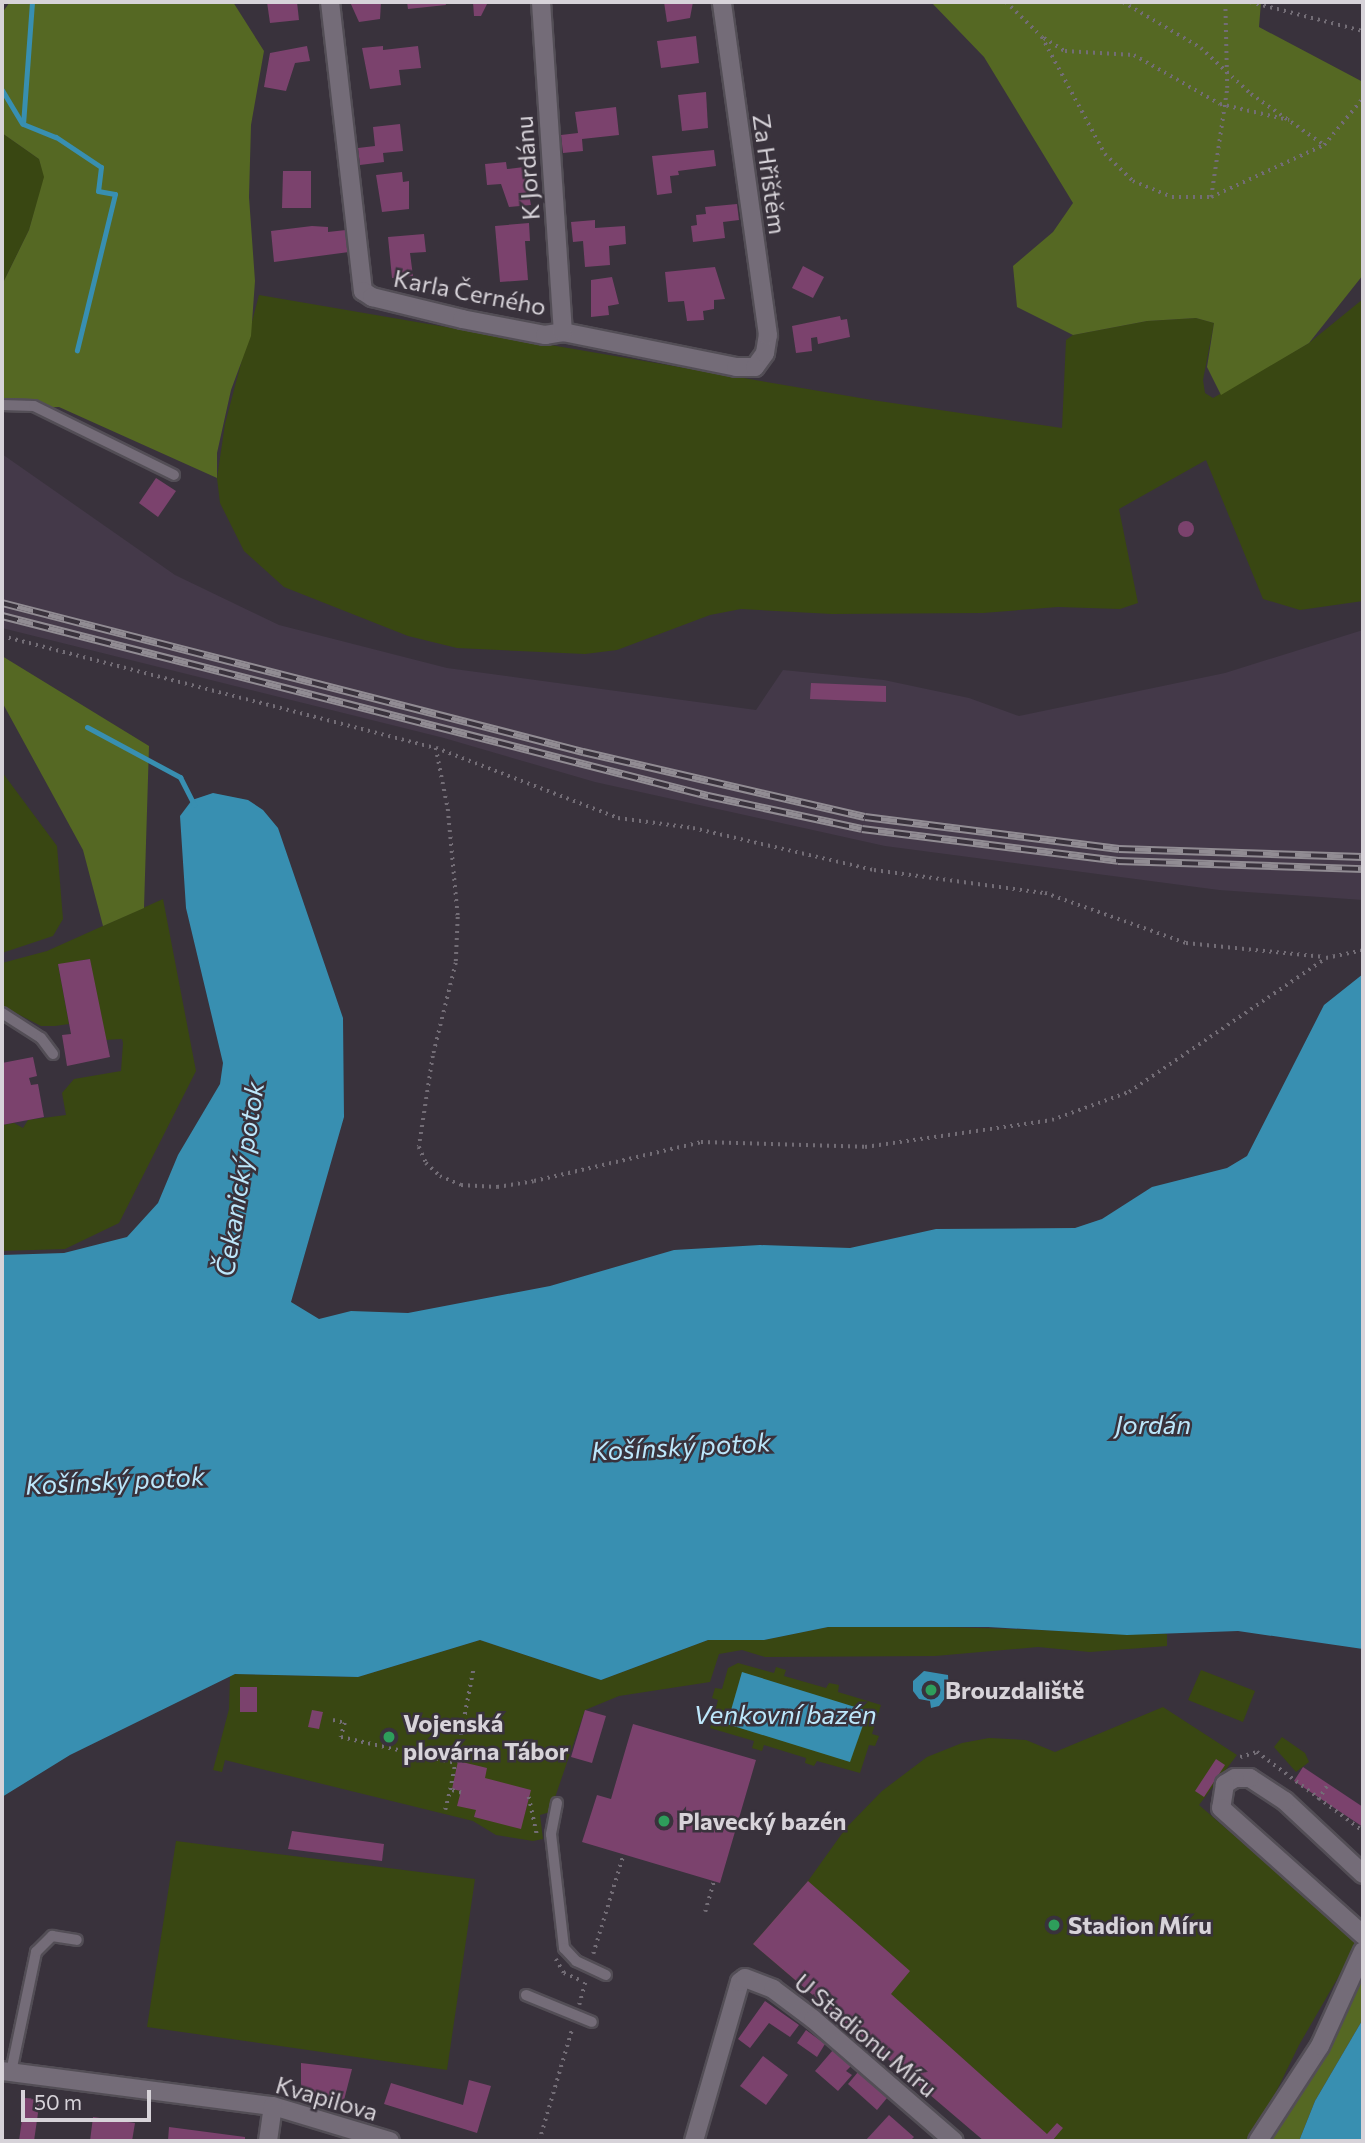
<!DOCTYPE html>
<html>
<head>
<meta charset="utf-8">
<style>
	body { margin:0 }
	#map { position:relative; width:1365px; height:2143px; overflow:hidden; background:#39323c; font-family:Commissioner,sans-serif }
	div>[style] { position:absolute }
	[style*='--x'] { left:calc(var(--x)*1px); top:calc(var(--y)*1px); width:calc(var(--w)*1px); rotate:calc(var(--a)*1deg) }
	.built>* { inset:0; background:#443949 }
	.green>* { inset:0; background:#394712 }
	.forest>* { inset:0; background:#556823 }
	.water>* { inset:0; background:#388fb1 }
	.stream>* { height:5px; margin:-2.5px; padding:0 2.5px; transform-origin:2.5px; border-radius:2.5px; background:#388fb1 }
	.building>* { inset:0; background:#7b426d }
	.round { border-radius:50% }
	.path>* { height:3.5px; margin-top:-1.75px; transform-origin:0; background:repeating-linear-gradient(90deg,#736d76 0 2px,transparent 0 7px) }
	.roads { filter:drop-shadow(2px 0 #534e56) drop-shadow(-2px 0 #534e56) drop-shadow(0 2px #534e56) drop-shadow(0 -2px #534e56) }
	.service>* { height:10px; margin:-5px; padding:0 5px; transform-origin:5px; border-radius:5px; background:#746c78 }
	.minor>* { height:18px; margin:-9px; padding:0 9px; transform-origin:9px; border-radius:9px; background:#746c78 }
	.rail>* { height:8px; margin-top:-4px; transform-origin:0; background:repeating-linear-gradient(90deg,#39323c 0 16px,#918c93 0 32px); box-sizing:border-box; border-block:2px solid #918c93 }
	.dots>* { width:19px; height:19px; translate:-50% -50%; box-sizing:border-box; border:4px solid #39323c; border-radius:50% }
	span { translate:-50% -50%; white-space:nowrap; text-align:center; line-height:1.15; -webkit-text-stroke:5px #39323c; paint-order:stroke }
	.street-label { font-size:24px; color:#d7d3d9 }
	.poi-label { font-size:24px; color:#d7d3d9; font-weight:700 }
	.left { translate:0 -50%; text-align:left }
	.water-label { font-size:26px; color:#bde7fb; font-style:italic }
	.frame { position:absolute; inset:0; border:4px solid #d7d3d9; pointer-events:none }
	.scale { position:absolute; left:21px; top:2090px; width:130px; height:32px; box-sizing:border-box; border:4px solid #d7d3d9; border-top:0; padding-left:9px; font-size:21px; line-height:24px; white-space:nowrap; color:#d7d3d9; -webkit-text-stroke:5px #39323c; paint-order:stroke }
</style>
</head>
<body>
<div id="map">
	<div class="built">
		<div style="clip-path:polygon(2px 454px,175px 575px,279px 625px,447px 668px,756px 710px,783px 670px,884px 680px,969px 698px,1019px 716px,1225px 673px,1363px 630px,1363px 900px,1219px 890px,885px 846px,595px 782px,444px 738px,2px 628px)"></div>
	</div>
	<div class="green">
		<div style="clip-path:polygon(2px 133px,39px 159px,45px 177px,29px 230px,2px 285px)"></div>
		<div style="clip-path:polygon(259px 295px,872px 400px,1062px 428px,1066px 340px,1073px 335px,1147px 321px,1196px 318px,1214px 323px,1203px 380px,1205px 393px,1213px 398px,1309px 343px,1363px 299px,1363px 601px,1300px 610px,1263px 599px,1206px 460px,1119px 509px,1138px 603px,1120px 609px,1058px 607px,983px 613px,832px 614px,741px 609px,710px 615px,617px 650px,585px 654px,457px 648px,408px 636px,284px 587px,244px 551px,220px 503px,217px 478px,225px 424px)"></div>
		<div style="clip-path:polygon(2px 772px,57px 846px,63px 919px,53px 936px,2px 953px)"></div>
		<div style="clip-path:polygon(163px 899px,196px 1071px,119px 1223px,65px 1249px,2px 1251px,2px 1125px,14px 1123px,23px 1128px,28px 1120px,66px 1115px,62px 1093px,74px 1079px,121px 1071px,123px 1043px,122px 1039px,104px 1040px,89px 959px,58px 965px,69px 1024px,55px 1026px,41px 1026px,2px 1006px,2px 963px,47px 951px)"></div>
		<div style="clip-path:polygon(915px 1626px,1167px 1634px,1167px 1646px,1090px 1652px,1038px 1647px,935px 1656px,765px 1657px,742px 1650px,719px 1654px,710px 1682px,619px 1696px,585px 1710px,550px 1812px,540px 1815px,543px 1839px,533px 1841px,496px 1835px,473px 1821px,225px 1760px,222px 1772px,213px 1770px,229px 1709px,230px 1676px,235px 1674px,358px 1677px,480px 1640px,601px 1680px,708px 1640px,764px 1640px,828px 1627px)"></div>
		<div style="clip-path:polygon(738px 1663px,774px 1673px,776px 1667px,786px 1670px,784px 1676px,826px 1688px,829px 1683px,839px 1685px,838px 1692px,881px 1705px,872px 1734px,879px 1736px,875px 1746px,869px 1745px,860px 1773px,817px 1761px,814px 1766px,805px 1763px,806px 1758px,764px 1745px,762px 1751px,752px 1748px,754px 1741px,710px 1728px,718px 1700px,712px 1698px,715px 1688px,722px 1689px,728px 1668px)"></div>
		<div style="clip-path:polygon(1201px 1670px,1255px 1691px,1243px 1722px,1188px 1700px)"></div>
		<div style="clip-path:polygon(1163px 1707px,1237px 1755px,1199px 1805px,1358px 1943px,1299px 2045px,1252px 2141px,985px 2141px,753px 1944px,808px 1881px,846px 1828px,882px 1791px,927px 1757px,962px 1743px,989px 1738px,1026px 1740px,1055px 1752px)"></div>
		<div style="clip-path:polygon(1282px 1737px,1305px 1753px,1309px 1762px,1296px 1772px,1274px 1747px)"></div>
		<div style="clip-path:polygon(176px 1841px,475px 1879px,447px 2070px,147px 2027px)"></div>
	</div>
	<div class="forest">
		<div style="clip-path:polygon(10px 2px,233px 2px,264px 51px,251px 125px,249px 197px,255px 281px,251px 336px,231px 390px,217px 453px,217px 478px,59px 407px,2px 409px,2px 285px,29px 230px,44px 177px,39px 159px,2px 133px,2px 13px)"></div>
		<div style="clip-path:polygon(931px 2px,1261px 2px,1259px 27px,1363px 82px,1363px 275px,1309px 343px,1221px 395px,1207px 367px,1214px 323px,1196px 318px,1147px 321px,1073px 335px,1017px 307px,1013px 266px,1053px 232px,1073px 203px,984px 57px)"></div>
		<div style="clip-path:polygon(2px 656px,149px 746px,144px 908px,103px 926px,83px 850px,2px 702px)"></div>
		<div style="clip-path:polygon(1363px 1974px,1363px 2019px,1315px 2101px,1299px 2141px,1269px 2141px)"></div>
	</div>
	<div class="water">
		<div style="clip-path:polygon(213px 793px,248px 800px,263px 810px,278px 828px,343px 1018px,344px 1117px,291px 1302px,319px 1319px,351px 1311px,408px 1313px,550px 1286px,674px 1250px,760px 1245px,850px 1248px,936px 1229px,1075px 1228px,1102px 1219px,1152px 1187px,1227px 1168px,1247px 1156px,1324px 1005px,1363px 974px,1363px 1649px,1238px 1631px,1127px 1635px,988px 1627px,828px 1627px,764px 1640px,708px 1640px,601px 1680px,480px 1640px,358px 1677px,235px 1674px,70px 1755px,2px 1797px,2px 1255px,64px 1253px,127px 1237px,158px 1203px,178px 1155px,220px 1084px,223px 1063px,186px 908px,180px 816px,192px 800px)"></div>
		<div style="clip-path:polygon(924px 1671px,948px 1675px,949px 1693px,939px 1706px,931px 1708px,930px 1701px,919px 1699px,913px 1691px,913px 1681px)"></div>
		<div style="clip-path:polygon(742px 1672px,868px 1711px,850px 1762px,727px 1724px)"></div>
		<div style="clip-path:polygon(1363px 2019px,1363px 2141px,1299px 2141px,1315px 2101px)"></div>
	</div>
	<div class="stream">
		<div style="--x:32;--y:2;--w:122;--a:94.2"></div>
		<div style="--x:23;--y:124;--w:35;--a:22"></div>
		<div style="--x:56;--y:137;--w:54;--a:33.7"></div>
		<div style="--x:101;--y:167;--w:24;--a:97"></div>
		<div style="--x:98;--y:191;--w:17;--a:10"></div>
		<div style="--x:115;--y:194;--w:161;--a:103.7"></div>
		<div style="--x:2;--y:90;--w:39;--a:59"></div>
		<div style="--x:87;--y:727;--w:106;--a:28.3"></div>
		<div style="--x:180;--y:777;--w:31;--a:63"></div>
	</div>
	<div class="building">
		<div style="clip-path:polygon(267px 2px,297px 2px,299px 20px,270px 23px)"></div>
		<div style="clip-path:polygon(350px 2px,381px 2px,380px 19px,359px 22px)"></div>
		<div style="clip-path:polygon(407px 2px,445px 2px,446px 5px,408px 9px)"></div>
		<div style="clip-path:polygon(473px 2px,488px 2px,481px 16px,474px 16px)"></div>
		<div style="clip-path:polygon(664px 2px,693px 2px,690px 18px,667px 22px)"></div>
		<div style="clip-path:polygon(696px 36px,699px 63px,661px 68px,657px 41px)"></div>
		<div style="clip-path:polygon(307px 46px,310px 61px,295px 63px,286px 91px,264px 87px,270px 53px)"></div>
		<div style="clip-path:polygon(383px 46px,383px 50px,418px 46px,421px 68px,399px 70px,401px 85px,370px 89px,362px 48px)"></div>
		<div style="clip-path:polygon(706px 92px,708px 128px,682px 131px,678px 95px)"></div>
		<div style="clip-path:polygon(616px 107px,619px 135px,582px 139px,583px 151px,563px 153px,561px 135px,578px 133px,575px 112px)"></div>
		<div style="clip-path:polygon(400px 124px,403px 151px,383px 153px,384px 162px,360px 165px,358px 148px,375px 146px,373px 127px)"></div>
		<div style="clip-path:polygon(714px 150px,716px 166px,678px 171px,679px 175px,670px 176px,672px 193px,657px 195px,652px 156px)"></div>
		<div style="clip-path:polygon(506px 162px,507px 169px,524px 167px,531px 205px,509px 207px,501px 184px,487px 185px,485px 164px)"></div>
		<div style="clip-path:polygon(283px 171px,311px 171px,311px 208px,282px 208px)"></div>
		<div style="clip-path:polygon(402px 172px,403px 182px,409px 181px,409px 209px,382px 212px,376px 175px)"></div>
		<div style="clip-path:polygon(737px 204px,739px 220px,723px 222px,725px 238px,693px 242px,691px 226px,697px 225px,696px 215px,706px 214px,705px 207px)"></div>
		<div style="clip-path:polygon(595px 220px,595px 228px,625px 226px,626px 244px,609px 246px,610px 265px,585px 267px,583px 241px,573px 242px,571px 222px)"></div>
		<div style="clip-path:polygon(529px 223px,530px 241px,525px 241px,528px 280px,500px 282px,495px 226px)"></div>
		<div style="clip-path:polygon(312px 226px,328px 227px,328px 232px,346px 230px,349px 252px,274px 262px,271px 231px)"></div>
		<div style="clip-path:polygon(424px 234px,426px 252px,410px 253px,413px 276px,392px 278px,388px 237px)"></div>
		<div style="clip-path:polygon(803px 266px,824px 277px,813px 298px,792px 288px)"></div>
		<div style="clip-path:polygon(715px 267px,725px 299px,714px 300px,714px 309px,703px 311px,704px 320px,687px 321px,684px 301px,668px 302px,665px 272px)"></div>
		<div style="clip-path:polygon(612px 277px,619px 304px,608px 306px,609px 315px,591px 317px,591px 280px)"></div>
		<div style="clip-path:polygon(840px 316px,841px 320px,847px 319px,850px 337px,818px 344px,817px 337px,811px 338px,812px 351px,796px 353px,792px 326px)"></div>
		<div style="clip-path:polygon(156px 478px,176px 491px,158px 517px,139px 503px)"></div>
		<div class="round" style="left:1178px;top:521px;width:16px;height:16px"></div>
		<div style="clip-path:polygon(811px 683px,886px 686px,886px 702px,810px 699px)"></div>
		<div style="clip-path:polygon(90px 959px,110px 1057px,67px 1066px,62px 1035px,71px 1034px,58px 964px)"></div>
		<div style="clip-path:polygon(33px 1057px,37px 1076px,29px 1078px,31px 1085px,38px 1084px,44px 1117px,2px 1125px,2px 1063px)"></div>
		<div style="clip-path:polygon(240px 1687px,257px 1687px,257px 1712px,240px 1712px)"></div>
		<div style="clip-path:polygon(312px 1710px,323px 1712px,319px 1729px,308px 1727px)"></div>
		<div style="clip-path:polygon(585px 1710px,606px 1716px,592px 1763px,571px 1757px)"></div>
		<div style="clip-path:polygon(633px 1724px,756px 1760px,720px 1883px,582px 1842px,597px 1795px,611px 1799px)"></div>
		<div style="clip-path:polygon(1216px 1759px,1225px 1765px,1204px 1797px,1195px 1791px)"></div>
		<div style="clip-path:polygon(458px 1761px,487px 1768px,485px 1778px,531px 1790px,521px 1829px,474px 1817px,476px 1810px,457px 1806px,461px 1791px,452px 1789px)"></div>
		<div style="clip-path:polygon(1303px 1767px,1363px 1807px,1363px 1827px,1294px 1781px)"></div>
		<div style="clip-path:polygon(292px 1831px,384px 1844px,382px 1861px,288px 1849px)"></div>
		<div style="clip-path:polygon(808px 1881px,910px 1971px,891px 1994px,1047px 2134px,1057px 2123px,1063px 2128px,1052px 2141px,984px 2141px,753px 1944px)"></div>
		<div style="clip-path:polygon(765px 2001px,799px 2025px,790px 2037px,769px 2023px,750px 2048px,738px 2039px)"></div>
		<div style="clip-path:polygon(806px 2030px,825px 2044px,817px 2057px,797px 2043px)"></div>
		<div style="clip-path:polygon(833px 2050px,851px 2066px,846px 2071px,852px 2075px,838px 2091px,815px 2071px)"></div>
		<div style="clip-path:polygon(763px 2056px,788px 2075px,766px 2105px,740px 2086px)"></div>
		<div style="clip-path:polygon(301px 2063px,352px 2069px,343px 2104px,301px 2094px)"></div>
		<div style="clip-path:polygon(858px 2072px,887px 2098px,877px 2110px,848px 2084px)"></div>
		<div style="clip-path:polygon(469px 2080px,491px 2086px,477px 2133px,384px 2104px,391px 2083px,463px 2105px)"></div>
		<div style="clip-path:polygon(25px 2098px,40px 2099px,34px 2141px,19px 2141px)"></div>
		<div style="clip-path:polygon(889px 2115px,914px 2137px,910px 2141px,866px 2140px)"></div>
		<div style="clip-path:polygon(93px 2117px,135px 2123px,132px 2141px,90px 2141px)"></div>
		<div style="clip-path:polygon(169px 2127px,245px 2137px,245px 2141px,168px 2141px)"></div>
	</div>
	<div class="path">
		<div style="--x:1006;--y:2;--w:50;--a:44.2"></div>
		<div style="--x:1042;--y:37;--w:133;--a:61.7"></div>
		<div style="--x:1105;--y:154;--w:39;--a:44"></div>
		<div style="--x:1133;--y:181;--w:42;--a:22.3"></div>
		<div style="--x:1172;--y:197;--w:39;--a:0"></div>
		<div style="--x:1211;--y:197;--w:124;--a:-24.7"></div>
		<div style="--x:1324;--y:145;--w:61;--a:-50.3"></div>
		<div style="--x:1123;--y:2;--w:91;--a:30.5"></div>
		<div style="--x:1201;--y:48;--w:68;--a:42.6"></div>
		<div style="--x:1251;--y:94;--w:89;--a:34.9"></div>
		<div style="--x:1250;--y:2;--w:117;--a:14.4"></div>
		<div style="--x:1044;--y:38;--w:25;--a:32"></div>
		<div style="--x:1065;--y:51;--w:69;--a:3.3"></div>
		<div style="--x:1134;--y:55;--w:99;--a:29.7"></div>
		<div style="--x:1220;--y:104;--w:71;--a:13.1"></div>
		<div style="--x:1211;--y:197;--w:110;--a:-81.6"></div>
		<div style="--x:1227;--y:88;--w:86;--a:-91.3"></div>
		<div style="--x:2;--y:636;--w:448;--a:14.5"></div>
		<div style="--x:436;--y:748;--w:195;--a:21"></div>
		<div style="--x:618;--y:818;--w:76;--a:7.6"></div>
		<div style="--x:693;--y:828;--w:186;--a:13.1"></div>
		<div style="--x:874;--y:870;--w:173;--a:7.7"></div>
		<div style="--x:1045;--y:893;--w:150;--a:19.5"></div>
		<div style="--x:1186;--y:943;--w:139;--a:5.8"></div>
		<div style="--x:436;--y:748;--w:62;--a:78.9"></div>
		<div style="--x:448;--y:809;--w:108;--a:84.7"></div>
		<div style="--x:458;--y:917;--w:46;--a:92.5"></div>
		<div style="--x:456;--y:963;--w:96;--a:103.9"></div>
		<div style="--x:433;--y:1056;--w:92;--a:98.7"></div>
		<div style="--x:419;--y:1147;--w:17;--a:66"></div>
		<div style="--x:426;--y:1163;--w:19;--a:43"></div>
		<div style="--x:440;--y:1176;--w:23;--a:23"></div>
		<div style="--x:461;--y:1185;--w:36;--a:3"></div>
		<div style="--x:497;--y:1187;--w:37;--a:-9"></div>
		<div style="--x:534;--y:1181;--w:171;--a:-13.1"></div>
		<div style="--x:701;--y:1142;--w:164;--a:1.7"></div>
		<div style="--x:865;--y:1147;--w:189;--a:-8.2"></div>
		<div style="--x:1052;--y:1120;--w:82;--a:-20"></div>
		<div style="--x:1129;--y:1092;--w:238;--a:-34.2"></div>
		<div style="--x:1326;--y:958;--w:38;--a:-12"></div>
		<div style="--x:333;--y:1720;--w:12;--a:14"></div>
		<div style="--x:345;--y:1723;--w:15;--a:106"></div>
		<div style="--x:341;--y:1737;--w:117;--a:12.8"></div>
		<div style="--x:1240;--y:1757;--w:18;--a:-16"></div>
		<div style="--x:1257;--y:1752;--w:132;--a:36.7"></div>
		<div style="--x:461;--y:1793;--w:11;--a:-165"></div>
		<div style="--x:450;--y:1790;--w:122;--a:-79.1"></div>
		<div style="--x:529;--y:1797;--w:38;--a:78"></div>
		<div style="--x:1318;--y:1800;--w:19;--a:-58"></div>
		<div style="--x:445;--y:1810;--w:21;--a:-76"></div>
		<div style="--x:705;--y:1912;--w:32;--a:-74"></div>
		<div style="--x:593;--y:1954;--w:102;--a:-73"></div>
		<div style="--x:556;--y:1959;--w:16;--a:60"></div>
		<div style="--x:564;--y:1973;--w:17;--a:24"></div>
		<div style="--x:579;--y:2005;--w:27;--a:-75"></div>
		<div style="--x:539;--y:2141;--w:117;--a:-73.6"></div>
	</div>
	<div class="roads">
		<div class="service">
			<div style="--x:2;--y:405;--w:32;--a:2"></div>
			<div style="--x:34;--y:406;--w:156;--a:26.2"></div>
			<div style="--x:2;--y:1013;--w:46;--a:32.7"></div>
			<div style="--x:41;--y:1038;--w:20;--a:53"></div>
			<div style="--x:557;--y:1803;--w:32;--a:101"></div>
			<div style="--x:551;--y:1834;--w:115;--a:83.5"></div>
			<div style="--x:564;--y:1948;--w:18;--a:47"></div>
			<div style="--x:576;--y:1961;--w:33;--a:25"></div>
			<div style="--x:526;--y:1995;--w:71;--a:22.2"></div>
			<div style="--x:11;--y:2072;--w:123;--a:-78.2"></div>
			<div style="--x:36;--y:1952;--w:23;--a:-45"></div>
			<div style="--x:52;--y:1936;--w:25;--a:9"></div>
		</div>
		<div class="minor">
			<div style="--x:330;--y:2;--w:291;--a:83.5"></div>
			<div style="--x:363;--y:291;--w:11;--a:34"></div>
			<div style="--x:372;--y:297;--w:93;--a:13.7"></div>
			<div style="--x:462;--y:319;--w:85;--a:10.9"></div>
			<div style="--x:545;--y:335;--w:18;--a:-9"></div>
			<div style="--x:563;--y:332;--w:177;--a:11.4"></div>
			<div style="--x:736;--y:367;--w:19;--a:0"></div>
			<div style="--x:755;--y:367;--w:17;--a:-54"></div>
			<div style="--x:765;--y:353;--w:18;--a:-81"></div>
			<div style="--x:768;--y:335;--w:336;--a:-97.9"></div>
			<div style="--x:541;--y:2;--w:331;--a:86.2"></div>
			<div style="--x:1363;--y:1874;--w:107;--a:-136.9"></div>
			<div style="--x:1285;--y:1801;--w:42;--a:-146.7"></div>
			<div style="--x:1250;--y:1778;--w:15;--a:180"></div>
			<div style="--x:1235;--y:1778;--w:12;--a:149"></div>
			<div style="--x:1225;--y:1784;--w:24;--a:99"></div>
			<div style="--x:1221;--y:1808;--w:191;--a:41.8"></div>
			<div style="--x:2;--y:2071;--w:273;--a:7.4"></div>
			<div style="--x:273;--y:2106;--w:122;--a:16.7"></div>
			<div style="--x:268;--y:2141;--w:35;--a:-82"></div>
			<div style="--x:694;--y:2141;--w:166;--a:-73.9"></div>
			<div style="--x:740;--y:1982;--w:6;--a:-39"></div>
			<div style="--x:745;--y:1978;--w:30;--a:21"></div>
			<div style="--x:773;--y:1989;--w:50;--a:36.9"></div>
			<div style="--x:813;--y:2019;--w:186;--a:40.9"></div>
			<div style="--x:1258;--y:2141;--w:113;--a:-56.9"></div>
			<div style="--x:1320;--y:2046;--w:104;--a:-65.6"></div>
		</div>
	</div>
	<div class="rail">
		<div style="--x:2;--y:603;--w:600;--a:14.38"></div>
		<div style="--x:583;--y:752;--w:289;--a:13"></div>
		<div style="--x:865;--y:817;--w:256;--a:7.2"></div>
		<div style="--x:1119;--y:849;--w:244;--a:1.9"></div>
		<div style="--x:2;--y:616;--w:729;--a:14.3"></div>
		<div style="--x:708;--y:796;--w:157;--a:12.1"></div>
		<div style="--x:862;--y:829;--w:258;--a:7.1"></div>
		<div style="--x:1118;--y:861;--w:245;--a:1.9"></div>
	</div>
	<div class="dots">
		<div style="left:931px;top:1690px;background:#2e9e5b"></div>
		<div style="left:389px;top:1737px;background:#2e9e5b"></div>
		<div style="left:664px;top:1821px;background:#2e9e5b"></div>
		<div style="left:1054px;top:1925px;background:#2e9e5b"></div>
	</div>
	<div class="street-label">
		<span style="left:527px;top:168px;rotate:-94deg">K Jordánu</span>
		<span style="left:770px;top:174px;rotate:82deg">Za Hřištěm</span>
		<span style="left:470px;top:292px;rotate:11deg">Karla Černého</span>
		<span style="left:866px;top:2035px;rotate:40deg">U Stadionu Míru</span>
		<span style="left:327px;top:2098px;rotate:16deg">Kvapilova</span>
	</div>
	<div class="poi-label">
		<span class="left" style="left:945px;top:1690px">Brouzdaliště</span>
		<span class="left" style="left:403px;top:1737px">Vojenská<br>plovárna Tábor</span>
		<span class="left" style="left:678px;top:1821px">Plavecký bazén</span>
		<span class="left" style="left:1068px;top:1925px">Stadion Míru</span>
	</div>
	<div class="water-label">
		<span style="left:239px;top:1179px;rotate:-81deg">Čekanický potok</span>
		<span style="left:1153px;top:1424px">Jordán</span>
		<span style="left:681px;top:1446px;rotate:-3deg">Košínský potok</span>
		<span style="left:115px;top:1480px;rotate:-3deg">Košínský potok</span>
		<span style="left:785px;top:1714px">Venkovní bazén</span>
	</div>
	<div class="frame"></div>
	<div class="scale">50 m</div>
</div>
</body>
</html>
